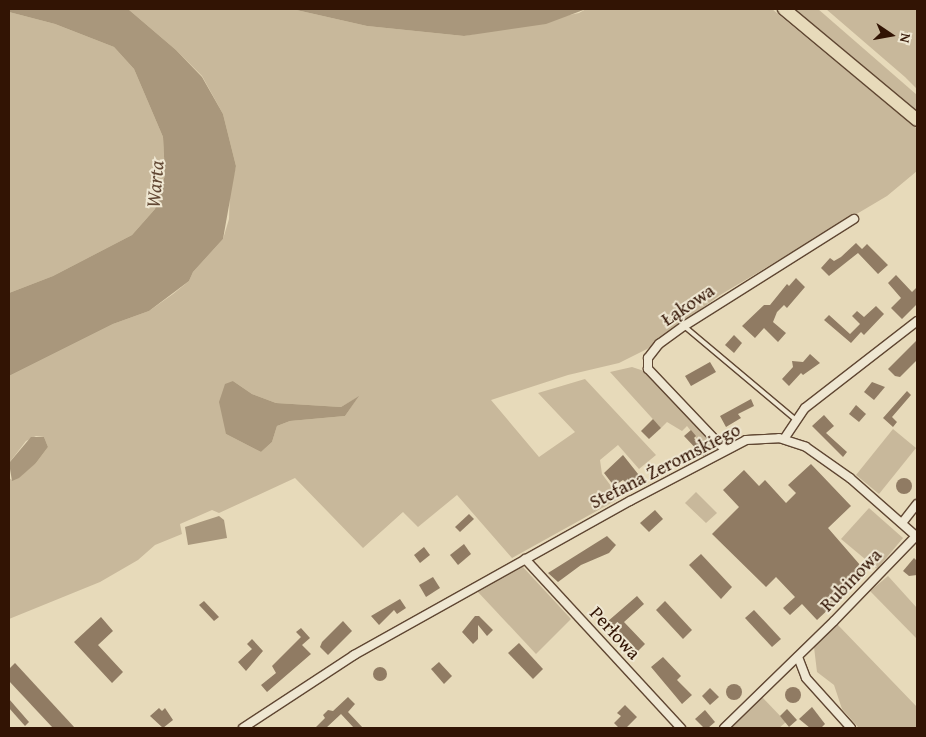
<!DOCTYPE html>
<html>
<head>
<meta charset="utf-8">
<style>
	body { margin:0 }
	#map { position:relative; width:926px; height:737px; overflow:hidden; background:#e7daba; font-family:"Gentium Book Plus",serif }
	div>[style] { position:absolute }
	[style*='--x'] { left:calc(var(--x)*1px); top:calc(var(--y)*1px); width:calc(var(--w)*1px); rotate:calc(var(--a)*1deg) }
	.green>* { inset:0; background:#c8b89b }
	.water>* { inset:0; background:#a9977c }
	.building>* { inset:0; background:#907b63 }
	.round { border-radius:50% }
	.roads { filter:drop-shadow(1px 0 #5f4632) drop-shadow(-1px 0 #5f4632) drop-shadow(0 1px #5f4632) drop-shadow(0 -1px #5f4632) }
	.service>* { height:4px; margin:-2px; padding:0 2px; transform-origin:2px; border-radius:2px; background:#efe7d2 }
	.minor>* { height:8px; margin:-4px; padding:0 4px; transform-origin:4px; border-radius:4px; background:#efe7d2 }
	.primary>* { height:12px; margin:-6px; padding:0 6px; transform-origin:6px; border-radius:6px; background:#e7daba }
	span { translate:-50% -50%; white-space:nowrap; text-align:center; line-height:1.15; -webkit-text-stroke:4px #efe7d2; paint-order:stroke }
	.street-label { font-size:19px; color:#321404 }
	.water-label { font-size:20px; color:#624834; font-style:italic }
	.frame { position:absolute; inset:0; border:10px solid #321404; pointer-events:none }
	.north { position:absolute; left:866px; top:10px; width:50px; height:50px; -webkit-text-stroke:4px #efe7d2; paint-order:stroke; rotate:102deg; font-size:14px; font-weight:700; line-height:20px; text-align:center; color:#321404 }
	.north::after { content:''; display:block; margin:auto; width:18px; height:22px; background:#321404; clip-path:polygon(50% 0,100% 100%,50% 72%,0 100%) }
</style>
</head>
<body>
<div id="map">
	<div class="green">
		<div style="clip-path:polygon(evenodd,128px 9px,292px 9px,367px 26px,464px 36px,579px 13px,586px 9px,772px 9px,917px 129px,917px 171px,887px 196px,720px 295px,647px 349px,619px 363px,568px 375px,491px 400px,539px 457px,575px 432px,538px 393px,585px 379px,656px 455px,639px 469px,618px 445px,600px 460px,602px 474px,620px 498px,512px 558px,457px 495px,418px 527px,403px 512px,363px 548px,295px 478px,219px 513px,212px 510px,180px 524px,182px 534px,155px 545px,138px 560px,100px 582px,9px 619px,9px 478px,12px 480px,36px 463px,48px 447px,44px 437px,36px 436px,26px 441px,9px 463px,9px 376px,113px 324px,149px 311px,173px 294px,189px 281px,193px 272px,223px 239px,229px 219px,230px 190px,236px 166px,223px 114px,202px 76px,176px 50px,128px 9px,233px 381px,252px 394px,276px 403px,341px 407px,358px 397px,345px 416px,290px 421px,277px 426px,272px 442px,261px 452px,226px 434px,233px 381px)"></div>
		<div style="clip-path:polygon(795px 9px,818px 9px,917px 95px,917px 111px)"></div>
		<div style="clip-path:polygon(826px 9px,917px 9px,917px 89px,905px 77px)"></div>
		<div style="clip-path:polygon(9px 12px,55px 24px,114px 47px,134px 69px,163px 137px,165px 175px,155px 209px,132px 235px,53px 276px,9px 293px)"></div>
		<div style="clip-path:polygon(632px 367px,647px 372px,717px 445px,707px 452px,687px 426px,682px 431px,667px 422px,661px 428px,610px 372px)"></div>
		<div style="clip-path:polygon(893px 429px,916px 448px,879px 494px,856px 475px)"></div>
		<div style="clip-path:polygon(696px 492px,717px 513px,706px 523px,685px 503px)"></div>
		<div style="clip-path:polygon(869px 508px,903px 538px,877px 569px,841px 539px)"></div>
		<div style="clip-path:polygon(522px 566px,571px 619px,536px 654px,477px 591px)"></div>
		<div style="clip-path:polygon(888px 576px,917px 608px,917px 639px,870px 591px)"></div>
		<div style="clip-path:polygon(837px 624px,917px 707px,917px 728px,859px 728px,842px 709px,834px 685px,817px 672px,814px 647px)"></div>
		<div style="clip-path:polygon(762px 697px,786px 722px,779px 728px,729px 728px)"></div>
	</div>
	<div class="water">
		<div style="clip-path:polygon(9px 9px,128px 9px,176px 50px,202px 77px,223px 114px,236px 166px,223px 239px,193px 272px,189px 281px,149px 311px,113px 324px,9px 376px,9px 293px,53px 276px,132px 235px,155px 209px,165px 175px,163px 137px,134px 69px,114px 47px,55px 24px,9px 12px)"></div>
		<div style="clip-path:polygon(292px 9px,586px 9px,546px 24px,464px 36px,367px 26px)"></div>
		<div style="clip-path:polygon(233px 381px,252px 394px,276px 403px,341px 407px,359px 396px,345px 416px,290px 421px,277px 426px,272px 442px,261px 452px,226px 434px,219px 402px,225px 384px)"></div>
		<div style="clip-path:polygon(31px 437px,44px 437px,48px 447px,36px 463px,19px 478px,12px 481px,9px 463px)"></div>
		<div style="clip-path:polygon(219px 516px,224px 520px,227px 538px,188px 545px,185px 527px)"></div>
	</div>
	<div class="building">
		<div style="clip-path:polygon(856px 243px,862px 249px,867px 244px,888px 265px,878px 274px,858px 253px,829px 276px,821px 268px,830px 258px,834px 261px,841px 257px)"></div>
		<div style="clip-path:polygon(896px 275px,912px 292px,917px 287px,917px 304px,902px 319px,891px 308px,901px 298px,888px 283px)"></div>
		<div style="clip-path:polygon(796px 278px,805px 287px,787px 308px,784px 305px,777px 312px,773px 322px,786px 333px,778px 342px,764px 328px,755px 338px,742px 326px,764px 305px,770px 305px,787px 284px,789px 286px)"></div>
		<div style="clip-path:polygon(876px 306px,884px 314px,864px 335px,861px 332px,851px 343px,824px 320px,829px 315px,850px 334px,860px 324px,852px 316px,857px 311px,864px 317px)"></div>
		<div style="clip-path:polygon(734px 335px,742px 343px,734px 353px,725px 345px)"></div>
		<div style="clip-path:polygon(917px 340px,917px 360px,900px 377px,895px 376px,888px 369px)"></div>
		<div style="clip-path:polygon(810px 354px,820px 363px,803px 375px,801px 373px,789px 386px,782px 379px,793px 367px,792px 361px,803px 362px)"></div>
		<div style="clip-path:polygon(710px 362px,716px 372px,691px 386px,685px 376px)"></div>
		<div style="clip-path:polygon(872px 382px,885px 387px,874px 400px,864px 392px)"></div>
		<div style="clip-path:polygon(907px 391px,911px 395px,892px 417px,897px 422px,893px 427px,883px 418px)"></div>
		<div style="clip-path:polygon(751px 399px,754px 406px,738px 414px,741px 418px,726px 427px,720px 416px)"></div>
		<div style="clip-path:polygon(856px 405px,866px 414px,859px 422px,849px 414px)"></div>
		<div style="clip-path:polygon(824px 415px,834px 426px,826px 433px,847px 452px,843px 457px,812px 426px)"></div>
		<div style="clip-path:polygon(653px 419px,661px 428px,649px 439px,641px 431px)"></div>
		<div style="clip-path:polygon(691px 430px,696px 436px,694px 438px,708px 453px,703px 456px,684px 436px)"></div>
		<div style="clip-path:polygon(623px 455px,642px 479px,632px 488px,623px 480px,614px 486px,604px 473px)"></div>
		<div style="clip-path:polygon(811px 464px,851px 506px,828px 528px,867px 573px,817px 620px,802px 604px,790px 615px,783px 608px,795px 597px,776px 577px,766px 587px,712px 534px,739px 507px,723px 490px,744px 470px,759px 486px,765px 480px,786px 503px,796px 493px,788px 485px)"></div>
		<div class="round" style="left:896px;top:478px;width:16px;height:16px"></div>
		<div style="clip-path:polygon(655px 510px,663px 519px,649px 532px,640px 523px)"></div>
		<div style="clip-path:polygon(469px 514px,474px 519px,460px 532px,455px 527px)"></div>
		<div style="clip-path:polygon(607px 536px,616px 545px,609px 553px,581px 565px,558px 582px,548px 573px)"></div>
		<div style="clip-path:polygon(464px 544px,471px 554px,458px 565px,450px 555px)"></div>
		<div style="clip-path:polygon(424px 547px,430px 555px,420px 563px,414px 555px)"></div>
		<div style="clip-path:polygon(701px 554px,732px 587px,721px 599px,689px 565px)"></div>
		<div style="clip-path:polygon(914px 558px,917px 561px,917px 575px,909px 576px,903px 571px)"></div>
		<div style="clip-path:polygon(433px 577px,440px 588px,426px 597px,419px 585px)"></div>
		<div style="clip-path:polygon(637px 596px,644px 604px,624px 622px,645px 644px,636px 653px,607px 622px)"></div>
		<div style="clip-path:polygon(400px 599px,406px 608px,397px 614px,394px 610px,379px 625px,371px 616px)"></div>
		<div style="clip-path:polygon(204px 601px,219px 617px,214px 621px,199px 605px)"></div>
		<div style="clip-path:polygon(665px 601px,692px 630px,683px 639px,656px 610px)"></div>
		<div style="clip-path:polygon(754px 610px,781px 639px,772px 647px,745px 618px)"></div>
		<div style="clip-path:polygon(475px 616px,479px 616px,493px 630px,487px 636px,478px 625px,478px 639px,473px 644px,462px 632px)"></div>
		<div style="clip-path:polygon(101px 617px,113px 631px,98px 645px,123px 672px,112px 683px,74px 642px)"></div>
		<div style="clip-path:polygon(343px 621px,352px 631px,328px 655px,320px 647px,322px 642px)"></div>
		<div style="clip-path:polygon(301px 628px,310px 638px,302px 645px,311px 654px,267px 692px,261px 685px,276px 673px,272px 666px,301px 637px,296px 632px)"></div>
		<div style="clip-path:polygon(252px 639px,263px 651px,246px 671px,238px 662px,252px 649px,247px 644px)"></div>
		<div style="clip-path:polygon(519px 643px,543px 669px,533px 679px,508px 653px)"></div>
		<div style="clip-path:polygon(663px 657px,681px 676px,677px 680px,692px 695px,682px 704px,651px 667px)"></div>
		<div style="clip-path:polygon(439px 662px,452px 676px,444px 684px,431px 669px)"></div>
		<div style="clip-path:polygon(15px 663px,75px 728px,53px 728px,9px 681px,9px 669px)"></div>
		<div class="round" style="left:373px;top:667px;width:14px;height:14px"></div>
		<div class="round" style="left:726px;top:684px;width:16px;height:16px"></div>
		<div class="round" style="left:785px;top:687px;width:16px;height:16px"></div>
		<div style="clip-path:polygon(710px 688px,719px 697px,710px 705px,702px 696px)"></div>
		<div style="clip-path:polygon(348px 697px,355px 704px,348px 712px,363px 728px,354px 728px,341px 714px,326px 728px,315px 728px,325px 718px,323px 715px,328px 710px,333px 711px)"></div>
		<div style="clip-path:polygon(9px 699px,29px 722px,25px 726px,9px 708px)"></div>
		<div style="clip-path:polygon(625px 705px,637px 717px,626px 728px,619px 728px,614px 723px,621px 716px,617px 713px)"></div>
		<div style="clip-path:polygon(812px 707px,825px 724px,821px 728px,810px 728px,799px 719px)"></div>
		<div style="clip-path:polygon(159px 708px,162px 711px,165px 708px,173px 720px,163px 728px,150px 716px)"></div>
		<div style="clip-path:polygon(787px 709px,797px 720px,789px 727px,780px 716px)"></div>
		<div style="clip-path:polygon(705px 710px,715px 722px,708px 728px,704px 728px,695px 719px)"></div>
	</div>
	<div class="roads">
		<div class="service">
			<div style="--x:684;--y:326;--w:145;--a:40"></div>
		</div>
		<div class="minor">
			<div style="--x:784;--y:439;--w:37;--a:-56"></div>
			<div style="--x:805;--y:408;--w:142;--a:-37.8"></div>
			<div style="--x:725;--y:450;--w:112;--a:-133.5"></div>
			<div style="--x:648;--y:369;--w:11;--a:-90"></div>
			<div style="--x:648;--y:358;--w:18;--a:-52"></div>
			<div style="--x:659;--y:344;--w:31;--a:-36"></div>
			<div style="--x:684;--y:326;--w:201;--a:-32.2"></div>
			<div style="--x:902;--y:523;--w:24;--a:-52"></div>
			<div style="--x:525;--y:559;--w:230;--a:47.3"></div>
			<div style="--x:798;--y:657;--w:22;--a:69"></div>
			<div style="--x:806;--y:678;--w:67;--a:48"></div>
			<div style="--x:243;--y:728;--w:133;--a:-33.3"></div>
			<div style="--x:354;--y:655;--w:316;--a:-29.2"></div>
			<div style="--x:630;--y:501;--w:131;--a:-27.7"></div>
			<div style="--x:746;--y:440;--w:33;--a:-3"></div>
			<div style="--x:779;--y:438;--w:28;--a:18"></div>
			<div style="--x:806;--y:447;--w:54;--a:35.2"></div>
			<div style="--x:850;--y:478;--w:89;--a:41.4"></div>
			<div style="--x:724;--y:728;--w:153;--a:-44.2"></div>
			<div style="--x:834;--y:621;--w:118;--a:-46"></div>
		</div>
		<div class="primary">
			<div style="--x:784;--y:9;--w:173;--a:39.8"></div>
		</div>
	</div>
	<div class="street-label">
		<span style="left:688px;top:305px;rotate:-34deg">Łąkowa</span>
		<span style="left:665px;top:466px;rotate:-27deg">Stefana Żeromskiego</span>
		<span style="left:851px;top:580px;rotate:-46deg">Rubinowa</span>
		<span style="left:615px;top:633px;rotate:47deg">Perłowa</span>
	</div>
	<div class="water-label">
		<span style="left:154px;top:184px;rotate:-85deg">Warta</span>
	</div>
	<div class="frame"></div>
	<div class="north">N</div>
</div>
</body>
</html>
